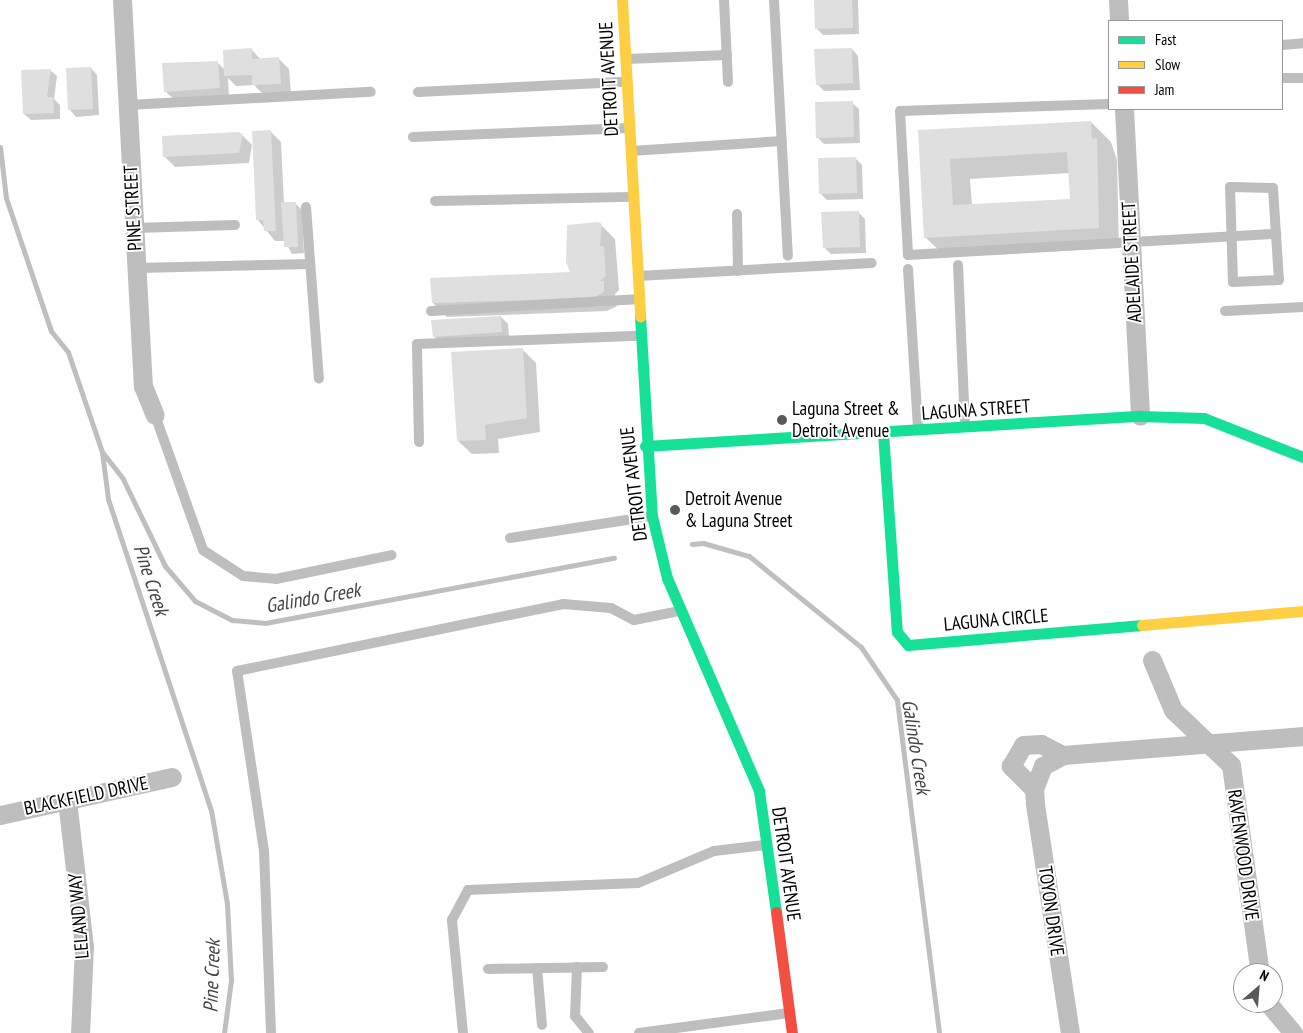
<!DOCTYPE html>
<html>
<head>
<meta charset="utf-8">
<style>
	body { margin:0 }
	#map { position:relative; width:1303px; height:1033px; overflow:hidden; background:#fff; font-family:"PT Sans Narrow",sans-serif }
	div>[style] { position:absolute }
	[style*='--x'] { left:calc(var(--x)*1px); top:calc(var(--y)*1px); width:calc(var(--w)*1px); rotate:calc(var(--a)*1deg) }
	.shadow>* { inset:0; background:#0003 }
	.stream>* { height:5px; margin:-2.5px; padding:0 2.5px; transform-origin:2.5px; border-radius:2.5px; background:#bfbfbf }
	.building>* { inset:0; background:#dfdfdf }
	.lane>* { height:10px; margin:-5px; padding:0 5px; transform-origin:5px; border-radius:5px; background:#bebebe }
	.street>* { height:19px; margin:-9.5px; padding:0 9.5px; transform-origin:9.5px; border-radius:9.5px; background:#bebebe }
	.fast>* { height:11px; margin:-5.5px; padding:0 5.5px; transform-origin:5.5px; border-radius:5.5px; background:#16e098 }
	.slow>* { height:11px; margin:-5.5px; padding:0 5.5px; transform-origin:5.5px; border-radius:5.5px; background:#ffcf43 }
	.jam>* { height:11px; margin:-5.5px; padding:0 5.5px; transform-origin:5.5px; border-radius:5.5px; background:#f24e42 }
	.dots>* { width:14px; height:14px; translate:-50% -50%; box-sizing:border-box; border:2px solid #fff; border-radius:50% }
	span { translate:-50% -50%; white-space:nowrap; text-align:center; line-height:1.15; -webkit-text-stroke:4px #fff; paint-order:stroke }
	.street-label { font-size:19px; color:#000 }
	.poi-label { font-size:19px; color:#000 }
	.left { translate:0 -50%; text-align:left }
	.water-label { font-size:20px; color:#444; font-style:italic }
	.legend { position:absolute; left:1108px; top:20px; width:175px; height:90px; box-sizing:border-box; background:#fff; border:1px solid #999; margin:0; padding:6px 9px; list-style:none; font-size:15px; color:#000 }
	.legend li { display:flex; align-items:center; gap:10px; height:25px }
	.legend b { width:25px; border:1px solid #999 }
	.north { position:absolute; left:1233px; top:963px; width:50px; height:50px; box-sizing:border-box; background:#fff; border:1px solid #999; border-radius:50%; rotate:27deg; font-size:14px; font-weight:700; line-height:20px; text-align:center; color:#000 }
	.north::after { content:''; display:block; margin:auto; width:18px; height:22px; background:#595959; clip-path:polygon(50% 0,100% 100%,50% 72%,0 100%) }
</style>
</head>
<body>
<div id="map">
	<div class="shadow">
		<div style="clip-path:polygon(815px 0,858px 0,859px 34px,823px 35px,816px 28px)"></div>
		<div style="clip-path:polygon(251px 49px,261px 60px,279px 59px,289px 69px,291px 93px,264px 95px,254px 85px,236px 86px,228px 78px,229px 98px,176px 101px,165px 91px,217px 62px,225px 70px)"></div>
		<div style="clip-path:polygon(852px 49px,858px 56px,860px 90px,824px 91px,817px 84px)"></div>
		<div style="clip-path:polygon(91px 68px,97px 75px,99px 115px,76px 117px,70px 110px)"></div>
		<div style="clip-path:polygon(50px 70px,57px 76px,54px 99px,60px 105px,60px 119px,31px 120px,24px 114px)"></div>
		<div style="clip-path:polygon(852px 103px,859px 109px,860px 143px,824px 144px,818px 138px)"></div>
		<div style="clip-path:polygon(evenodd,1091px 122px,1111px 142px,1117px 160px,1119px 248px,946px 257px,925px 237px,919px 131px,1091px 122px,1070px 173px,1071px 200px,972px 205px,970px 179px,1070px 173px)"></div>
		<div style="clip-path:polygon(271px 132px,281px 142px,284px 204px,295px 203px,302px 210px,304px 253px,292px 254px,285px 241px,275px 241px,258px 220px)"></div>
		<div style="clip-path:polygon(242px 135px,252px 145px,249px 163px,175px 167px,165px 157px)"></div>
		<div style="clip-path:polygon(855px 158px,862px 165px,863px 199px,827px 200px,821px 194px)"></div>
		<div style="clip-path:polygon(858px 212px,865px 219px,866px 253px,831px 254px,824px 247px)"></div>
		<div style="clip-path:polygon(602px 226px,615px 239px,619px 290px,615px 294px,617px 306px,607px 311px,447px 317px,433px 303px,572px 273px)"></div>
		<div style="clip-path:polygon(501px 317px,508px 324px,509px 338px,440px 343px,434px 336px)"></div>
		<div style="clip-path:polygon(522px 349px,536px 363px,540px 432px,498px 439px,499px 453px,472px 454px,458px 441px)"></div>
	</div>
	<div class="stream">
		<div style="--x:0;--y:147;--w:51;--a:83.3"></div>
		<div style="--x:6;--y:198;--w:140;--a:71.3"></div>
		<div style="--x:51;--y:331;--w:27;--a:51"></div>
		<div style="--x:68;--y:352;--w:106;--a:71.2"></div>
		<div style="--x:102;--y:452;--w:47;--a:82.7"></div>
		<div style="--x:108;--y:499;--w:328;--a:71.7"></div>
		<div style="--x:211;--y:810;--w:95;--a:80.3"></div>
		<div style="--x:227;--y:904;--w:76;--a:87"></div>
		<div style="--x:231;--y:980;--w:53;--a:97.5"></div>
		<div style="--x:103;--y:453;--w:33;--a:52"></div>
		<div style="--x:123;--y:479;--w:97;--a:64.2"></div>
		<div style="--x:165;--y:566;--w:46;--a:49.4"></div>
		<div style="--x:195;--y:601;--w:42;--a:27.2"></div>
		<div style="--x:232;--y:620;--w:33;--a:5"></div>
		<div style="--x:265;--y:623;--w:355;--a:-10.6"></div>
		<div style="--x:692;--y:544;--w:11;--a:-5"></div>
		<div style="--x:703;--y:543;--w:48;--a:15.8"></div>
		<div style="--x:749;--y:556;--w:144;--a:39.1"></div>
		<div style="--x:861;--y:647;--w:64;--a:55.8"></div>
		<div style="--x:897;--y:700;--w:336;--a:82.8"></div>
	</div>
	<div class="building">
		<div style="clip-path:polygon(814px 0,852px 0,853px 28px,815px 29px)"></div>
		<div style="clip-path:polygon(252px 48px,252px 59px,279px 57px,281px 84px,252px 85px,252px 75px,224px 76px,223px 50px)"></div>
		<div style="clip-path:polygon(852px 48px,853px 83px,816px 85px,814px 49px)"></div>
		<div style="clip-path:polygon(218px 61px,220px 88px,164px 92px,162px 63px)"></div>
		<div style="clip-path:polygon(91px 67px,93px 109px,68px 110px,66px 68px)"></div>
		<div style="clip-path:polygon(51px 69px,47px 97px,53px 97px,54px 113px,23px 114px,21px 70px)"></div>
		<div style="clip-path:polygon(853px 101px,854px 137px,816px 138px,815px 102px)"></div>
		<div style="clip-path:polygon(evenodd,1091px 121px,1092px 139px,1097px 138px,1099px 228px,924px 238px,918px 130px,1091px 121px,1067px 152px,1070px 199px,953px 205px,950px 159px,1067px 152px)"></div>
		<div style="clip-path:polygon(271px 130px,276px 231px,264px 231px,263px 220px,256px 220px,252px 131px)"></div>
		<div style="clip-path:polygon(238px 132px,243px 134px,239px 153px,163px 157px,162px 136px)"></div>
		<div style="clip-path:polygon(856px 157px,857px 193px,819px 194px,818px 158px)"></div>
		<div style="clip-path:polygon(281px 202px,296px 202px,298px 247px,284px 247px)"></div>
		<div style="clip-path:polygon(859px 211px,860px 247px,823px 248px,821px 212px)"></div>
		<div style="clip-path:polygon(598px 222px,602px 224px,600px 246px,604px 246px,606px 276px,600px 281px,604px 281px,604px 292px,592px 298px,432px 303px,430px 278px,570px 272px,566px 262px,567px 225px)"></div>
		<div style="clip-path:polygon(501px 316px,502px 332px,433px 337px,431px 320px)"></div>
		<div style="clip-path:polygon(523px 348px,527px 418px,485px 425px,486px 440px,457px 441px,451px 352px)"></div>
	</div>
	<div class="lane">
		<div style="--x:724;--y:0;--w:82;--a:87.2"></div>
		<div style="--x:774;--y:0;--w:256;--a:86.9"></div>
		<div style="--x:1282;--y:45;--w:21;--a:-5"></div>
		<div style="--x:626;--y:59;--w:101;--a:-2.3"></div>
		<div style="--x:1282;--y:78;--w:21;--a:0"></div>
		<div style="--x:418;--y:92;--w:208;--a:-2.8"></div>
		<div style="--x:1109;--y:104;--w:209;--a:178.1"></div>
		<div style="--x:900;--y:111;--w:144;--a:86.8"></div>
		<div style="--x:908;--y:255;--w:369;--a:-3.3"></div>
		<div style="--x:128;--y:105;--w:243;--a:-3.1"></div>
		<div style="--x:413;--y:137;--w:216;--a:-2.4"></div>
		<div style="--x:631;--y:151;--w:151;--a:-3.8"></div>
		<div style="--x:1230;--y:187;--w:43;--a:1.3"></div>
		<div style="--x:1273;--y:188;--w:92;--a:86.3"></div>
		<div style="--x:1279;--y:280;--w:46;--a:177.5"></div>
		<div style="--x:1233;--y:282;--w:95;--a:-91.8"></div>
		<div style="--x:435;--y:201;--w:197;--a:-1.2"></div>
		<div style="--x:306;--y:207;--w:172;--a:85.7"></div>
		<div style="--x:737;--y:214;--w:57;--a:89"></div>
		<div style="--x:134;--y:228;--w:101;--a:-1.7"></div>
		<div style="--x:958;--y:265;--w:162;--a:87.5"></div>
		<div style="--x:136;--y:268;--w:174;--a:-1.3"></div>
		<div style="--x:908;--y:269;--w:161;--a:86.4"></div>
		<div style="--x:638;--y:276;--w:234;--a:-3.2"></div>
		<div style="--x:431;--y:311;--w:206;--a:-3.3"></div>
		<div style="--x:1225;--y:311;--w:78;--a:-2.9"></div>
		<div style="--x:155;--y:415;--w:143;--a:70.4"></div>
		<div style="--x:203;--y:550;--w:48;--a:33"></div>
		<div style="--x:243;--y:576;--w:33;--a:5"></div>
		<div style="--x:276;--y:579;--w:118;--a:-11.7"></div>
		<div style="--x:419;--y:442;--w:98;--a:-91.2"></div>
		<div style="--x:417;--y:344;--w:222;--a:-2.1"></div>
		<div style="--x:510;--y:538;--w:144;--a:-8.8"></div>
		<div style="--x:577;--y:967;--w:49;--a:92.3"></div>
		<div style="--x:575;--y:1016;--w:22;--a:51"></div>
		<div style="--x:537;--y:968;--w:57;--a:85"></div>
		<div style="--x:488;--y:969;--w:115;--a:-1"></div>
		<div style="--x:271;--y:1033;--w:182;--a:-92.2"></div>
		<div style="--x:264;--y:851;--w:182;--a:-98.5"></div>
		<div style="--x:237;--y:671;--w:333;--a:-11.6"></div>
		<div style="--x:563;--y:604;--w:48;--a:4.8"></div>
		<div style="--x:611;--y:608;--w:26;--a:28"></div>
		<div style="--x:634;--y:620;--w:47;--a:-11.1"></div>
		<div style="--x:463;--y:1033;--w:114;--a:-95.6"></div>
		<div style="--x:452;--y:920;--w:34;--a:-62"></div>
		<div style="--x:468;--y:890;--w:170;--a:-2.4"></div>
		<div style="--x:638;--y:883;--w:82;--a:-22.8"></div>
		<div style="--x:714;--y:851;--w:51;--a:-6.7"></div>
		<div style="--x:639;--y:1033;--w:151;--a:-7.6"></div>
	</div>
	<div class="street">
		<div style="--x:122;--y:0;--w:387;--a:86.9"></div>
		<div style="--x:143;--y:386;--w:31;--a:68"></div>
		<div style="--x:1118;--y:0;--w:21;--a:87"></div>
		<div style="--x:1124;--y:109;--w:307;--a:87"></div>
		<div style="--x:1152;--y:660;--w:54;--a:67.2"></div>
		<div style="--x:1173;--y:710;--w:80;--a:43.5"></div>
		<div style="--x:1231;--y:765;--w:210;--a:82.1"></div>
		<div style="--x:1034;--y:789;--w:33;--a:-135"></div>
		<div style="--x:1011;--y:766;--w:24;--a:-60"></div>
		<div style="--x:1023;--y:745;--w:18;--a:-3"></div>
		<div style="--x:1041;--y:744;--w:25;--a:27"></div>
		<div style="--x:67;--y:800;--w:147;--a:83.4"></div>
		<div style="--x:84;--y:946;--w:87;--a:92.6"></div>
		<div style="--x:0;--y:815;--w:176;--a:-12.5"></div>
		<div style="--x:1268;--y:1003;--w:39;--a:50"></div>
		<div style="--x:1070;--y:1033;--w:233;--a:-98.7"></div>
		<div style="--x:1035;--y:803;--w:14;--a:-94"></div>
		<div style="--x:1034;--y:789;--w:25;--a:-69"></div>
		<div style="--x:1043;--y:766;--w:23;--a:-29"></div>
		<div style="--x:1063;--y:755;--w:241;--a:-4.5"></div>
	</div>
	<div class="fast">
		<div style="--x:640;--y:316;--w:200;--a:86.6"></div>
		<div style="--x:652;--y:516;--w:64;--a:76.4"></div>
		<div style="--x:667;--y:578;--w:232;--a:66.6"></div>
		<div style="--x:759;--y:791;--w:122;--a:82"></div>
		<div style="--x:883;--y:433;--w:199;--a:86"></div>
		<div style="--x:897;--y:632;--w:17;--a:50"></div>
		<div style="--x:908;--y:645;--w:235;--a:-4.9"></div>
		<div style="--x:645;--y:446;--w:496;--a:-3.5"></div>
		<div style="--x:1140;--y:416;--w:64;--a:1.8"></div>
		<div style="--x:1204;--y:418;--w:106;--a:21.5"></div>
	</div>
	<div class="slow">
		<div style="--x:622;--y:0;--w:317;--a:86.7"></div>
		<div style="--x:1142;--y:625;--w:162;--a:-5"></div>
	</div>
	<div class="jam">
		<div style="--x:776;--y:912;--w:122;--a:82.5"></div>
	</div>
	<div class="dots">
		<div style="left:782px;top:420px;background:#595959"></div>
		<div style="left:675px;top:510px;background:#595959"></div>
	</div>
	<div class="street-label">
		<span style="left:609px;top:79px;rotate:-93deg">DETROIT AVENUE</span>
		<span style="left:133px;top:208px;rotate:-93deg">PINE STREET</span>
		<span style="left:1132px;top:262px;rotate:-93deg">ADELAIDE STREET</span>
		<span style="left:976px;top:410px;rotate:-4deg">LAGUNA STREET</span>
		<span style="left:634px;top:484px;rotate:-97deg">DETROIT AVENUE</span>
		<span style="left:996px;top:620px;rotate:-5deg">LAGUNA CIRCLE</span>
		<span style="left:86px;top:796px;rotate:-12deg">BLACKFIELD DRIVE</span>
		<span style="left:1243px;top:855px;rotate:82deg">RAVENWOOD DRIVE</span>
		<span style="left:786px;top:864px;rotate:82deg">DETROIT AVENUE</span>
		<span style="left:1051px;top:911px;rotate:82deg">TOYON DRIVE</span>
		<span style="left:79px;top:916px;rotate:-95deg">LELAND WAY</span>
	</div>
	<div class="poi-label">
		<span class="left" style="left:792px;top:420px">Laguna Street &amp;<br>Detroit Avenue</span>
		<span class="left" style="left:685px;top:510px">Detroit Avenue<br>&amp; Laguna Street</span>
	</div>
	<div class="water-label">
		<span style="left:151px;top:580px;rotate:72deg">Pine Creek</span>
		<span style="left:313px;top:598px;rotate:-10deg">Galindo Creek</span>
		<span style="left:916px;top:747px;rotate:81deg">Galindo Creek</span>
		<span style="left:212px;top:976px;rotate:-88deg">Pine Creek</span>
	</div>
	<ul class="legend">
	<li><b style="height:6px;background:#16e098"></b>Fast</li>
	<li><b style="height:6px;background:#ffcf43"></b>Slow</li>
	<li><b style="height:6px;background:#f24e42"></b>Jam</li>
	</ul>
	<div class="north">N</div>
</div>
</body>
</html>
